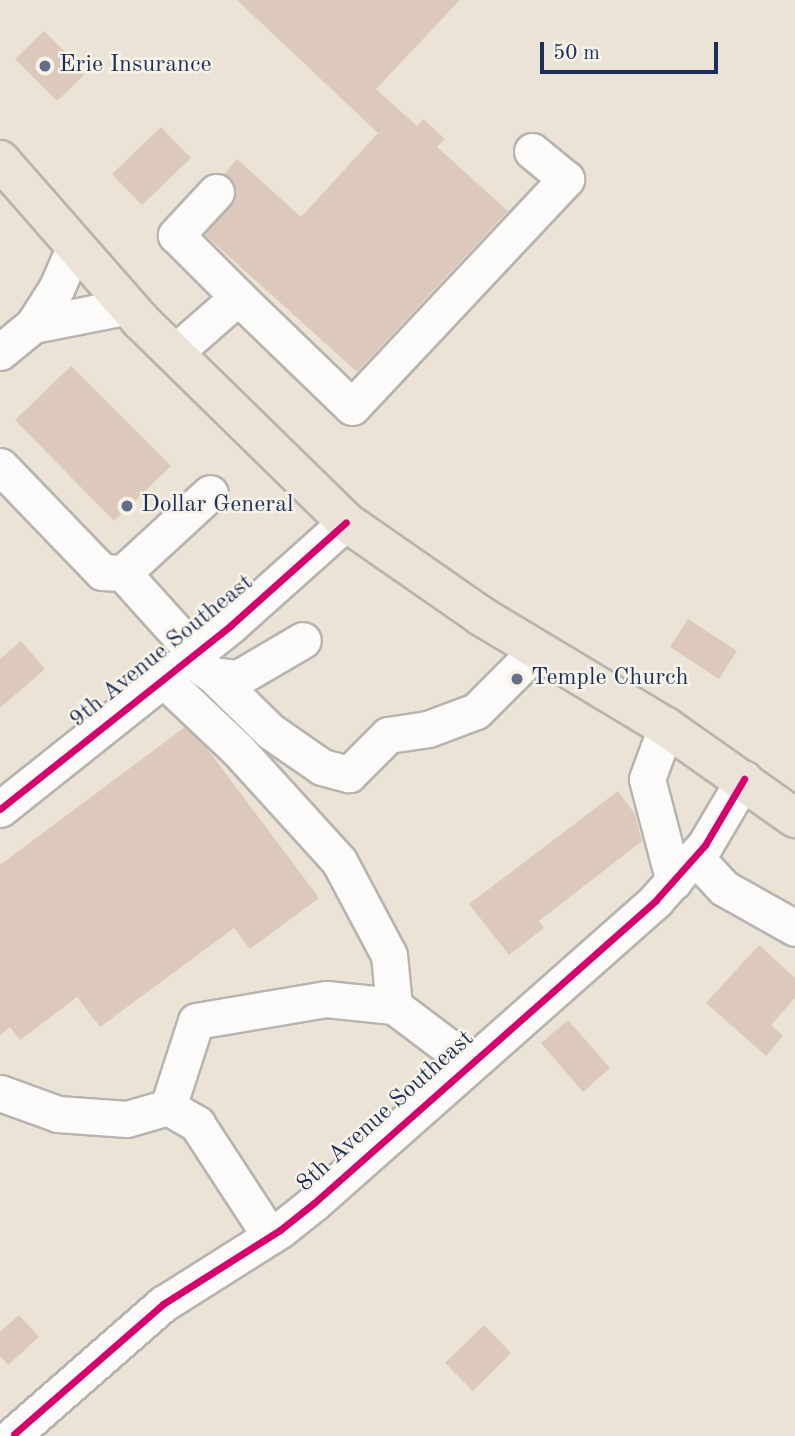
<!DOCTYPE html>
<html>
<head>
<meta charset="utf-8">
<style>
	body { margin:0 }
	#map { position:relative; width:795px; height:1436px; overflow:hidden; background:#ebe3d5; font-family:"Old Standard TT",serif }
	div>[style] { position:absolute }
	[style*='--x'] { left:calc(var(--x)*1px); top:calc(var(--y)*1px); width:calc(var(--w)*1px); rotate:calc(var(--a)*1deg) }
	.building>* { inset:0; background:#dcc9bc }
	.roads { filter:drop-shadow(2px 0 #b7b4b0) drop-shadow(-2px 0 #b7b4b0) drop-shadow(0 2px #b7b4b0) drop-shadow(0 -2px #b7b4b0) }
	.minor>* { height:35px; margin:-17.5px; padding:0 17.5px; transform-origin:17.5px; border-radius:17.5px; background:#fcfbf9 }
	.major>* { height:38px; margin:-19px; padding:0 19px; transform-origin:19px; border-radius:19px; background:#ece3d8 }
	.cycleway>* { height:7px; margin:-3.5px; padding:0 3.5px; transform-origin:3.5px; border-radius:3.5px; background:#d6006c }
	.dots>* { width:19px; height:19px; translate:-50% -50%; box-sizing:border-box; border:4px solid #f7f3e8; border-radius:50% }
	span { translate:-50% -50%; white-space:nowrap; text-align:center; line-height:1.15; -webkit-text-stroke:5px #f7f3e8; paint-order:stroke }
	.poi-label { font-size:24px; color:#1b2f5e }
	.left { translate:0 -50%; text-align:left }
	.street-label { font-size:24px; color:#1b2f5e }
	.scale { position:absolute; left:540px; top:42px; width:178px; height:32px; box-sizing:border-box; border:4px solid #1b2f5e; border-top:0; padding-left:9px; font-size:21px; line-height:24px; white-space:nowrap; color:#1b2f5e; -webkit-text-stroke:5px #f7f3e8; paint-order:stroke }
</style>
</head>
<body>
<div id="map">
	<div class="building">
		<div style="clip-path:polygon(237px 0,460px 0,376px 89px,417px 126px,423px 119px,445px 139px,437px 147px,508px 211px,357px 372px,204px 234px,235px 197px,235px 185px,224px 174px,237px 159px,301px 217px,378px 133px)"></div>
		<div style="clip-path:polygon(44px 31px,86px 73px,57px 101px,15px 59px)"></div>
		<div style="clip-path:polygon(161px 127px,191px 158px,142px 205px,112px 174px)"></div>
		<div style="clip-path:polygon(71px 366px,171px 466px,114px 521px,15px 420px)"></div>
		<div style="clip-path:polygon(688px 619px,737px 651px,719px 679px,670px 647px)"></div>
		<div style="clip-path:polygon(21px 641px,45px 669px,0 708px,0 659px)"></div>
		<div style="clip-path:polygon(185px 727px,205px 746px,319px 898px,250px 949px,234px 928px,100px 1027px,77px 997px,20px 1040px,10px 1027px,0 1035px,0 865px)"></div>
		<div style="clip-path:polygon(618px 791px,635px 814px,642px 841px,539px 921px,544px 928px,509px 955px,469px 904px)"></div>
		<div style="clip-path:polygon(759px 945px,795px 978px,795px 998px,771px 1025px,783px 1036px,766px 1056px,706px 1003px)"></div>
		<div style="clip-path:polygon(568px 1020px,610px 1068px,583px 1092px,541px 1043px)"></div>
		<div style="clip-path:polygon(19px 1315px,39px 1337px,8px 1365px,0 1356px,0 1332px)"></div>
		<div style="clip-path:polygon(484px 1325px,511px 1353px,473px 1391px,445px 1363px)"></div>
	</div>
	<div class="roads">
		<div class="minor">
			<div style="--x:216;--y:192;--w:59;--a:132.9"></div>
			<div style="--x:176;--y:235;--w:88;--a:45"></div>
			<div style="--x:75;--y:246;--w:47;--a:113.8"></div>
			<div style="--x:56;--y:289;--w:43;--a:122.6"></div>
			<div style="--x:33;--y:325;--w:98;--a:-11.2"></div>
			<div style="--x:0;--y:352;--w:43;--a:-39.3"></div>
			<div style="--x:173;--y:354;--w:86;--a:-41.2"></div>
			<div style="--x:238;--y:297;--w:158;--a:44"></div>
			<div style="--x:352;--y:407;--w:313;--a:-46.8"></div>
			<div style="--x:566;--y:179;--w:44;--a:-140.5"></div>
			<div style="--x:0;--y:466;--w:147;--a:46.1"></div>
			<div style="--x:102;--y:572;--w:21;--a:3"></div>
			<div style="--x:195;--y:653;--w:108;--a:-132"></div>
			<div style="--x:123;--y:573;--w:118;--a:-42.6"></div>
			<div style="--x:204;--y:669;--w:11;--a:34"></div>
			<div style="--x:213;--y:675;--w:25;--a:7"></div>
			<div style="--x:238;--y:678;--w:75;--a:-30.3"></div>
			<div style="--x:213;--y:675;--w:80;--a:44.5"></div>
			<div style="--x:270;--y:731;--w:63;--a:34.7"></div>
			<div style="--x:322;--y:767;--w:28;--a:15"></div>
			<div style="--x:349;--y:774;--w:55;--a:-45"></div>
			<div style="--x:388;--y:735;--w:40;--a:-8.5"></div>
			<div style="--x:428;--y:729;--w:51;--a:-20.6"></div>
			<div style="--x:476;--y:711;--w:86;--a:-45"></div>
			<div style="--x:163;--y:679;--w:103;--a:43.4"></div>
			<div style="--x:238;--y:750;--w:150;--a:47.7"></div>
			<div style="--x:339;--y:861;--w:106;--a:62"></div>
			<div style="--x:389;--y:955;--w:51;--a:84.4"></div>
			<div style="--x:666;--y:727;--w:55;--a:110.1"></div>
			<div style="--x:647;--y:779;--w:106;--a:75.3"></div>
			<div style="--x:0;--y:809;--w:295;--a:-38.5"></div>
			<div style="--x:231;--y:625;--w:154;--a:-41.8"></div>
			<div style="--x:696;--y:858;--w:41;--a:47"></div>
			<div style="--x:724;--y:888;--w:81;--a:29.4"></div>
			<div style="--x:0;--y:1093;--w:62;--a:19.9"></div>
			<div style="--x:58;--y:1114;--w:69;--a:4.1"></div>
			<div style="--x:127;--y:1119;--w:43;--a:-16.3"></div>
			<div style="--x:168;--y:1107;--w:34;--a:30"></div>
			<div style="--x:197;--y:1124;--w:134;--a:56.9"></div>
			<div style="--x:168;--y:1107;--w:90;--a:-72"></div>
			<div style="--x:196;--y:1021;--w:132;--a:-9.6"></div>
			<div style="--x:326;--y:999;--w:68;--a:5.9"></div>
			<div style="--x:394;--y:1006;--w:66;--a:37"></div>
			<div style="--x:447;--y:1046;--w:29;--a:54"></div>
			<div style="--x:12;--y:1436;--w:201;--a:-41.2"></div>
			<div style="--x:163;--y:1304;--w:138;--a:-32.3"></div>
			<div style="--x:280;--y:1230;--w:43;--a:-38.5"></div>
			<div style="--x:314;--y:1203;--w:457;--a:-41.5"></div>
			<div style="--x:656;--y:900;--w:74;--a:-48.3"></div>
			<div style="--x:705;--y:845;--w:77;--a:-59.4"></div>
		</div>
		<div class="major">
			<div style="--x:0;--y:160;--w:214;--a:48.8"></div>
			<div style="--x:141;--y:321;--w:287;--a:44.4"></div>
			<div style="--x:346;--y:522;--w:165;--a:34.8"></div>
			<div style="--x:481;--y:616;--w:216;--a:31"></div>
			<div style="--x:666;--y:727;--w:158;--a:35.2"></div>
		</div>
	</div>
	<div class="cycleway">
		<div style="--x:0;--y:809;--w:295;--a:-38.5"></div>
		<div style="--x:231;--y:625;--w:154;--a:-41.8"></div>
		<div style="--x:14;--y:1434;--w:198;--a:-41.1"></div>
		<div style="--x:163;--y:1304;--w:138;--a:-32.3"></div>
		<div style="--x:280;--y:1230;--w:43;--a:-38.5"></div>
		<div style="--x:314;--y:1203;--w:457;--a:-41.5"></div>
		<div style="--x:656;--y:900;--w:74;--a:-48.3"></div>
		<div style="--x:705;--y:845;--w:77;--a:-59.4"></div>
	</div>
	<div class="dots">
		<div style="left:45px;top:66px;background:#646e88"></div>
		<div style="left:127px;top:506px;background:#646e88"></div>
		<div style="left:517px;top:679px;background:#646e88"></div>
	</div>
	<div class="poi-label">
		<span class="left" style="left:59px;top:66px">Erie Insurance</span>
		<span class="left" style="left:141px;top:506px">Dollar General</span>
		<span class="left" style="left:531px;top:679px">Temple Church</span>
	</div>
	<div class="street-label">
		<span style="left:162px;top:652px;rotate:-39deg">9th Avenue Southeast</span>
		<span style="left:386px;top:1112px;rotate:-42deg">8th Avenue Southeast</span>
	</div>
	<div class="scale">50 m</div>
</div>
</body>
</html>
